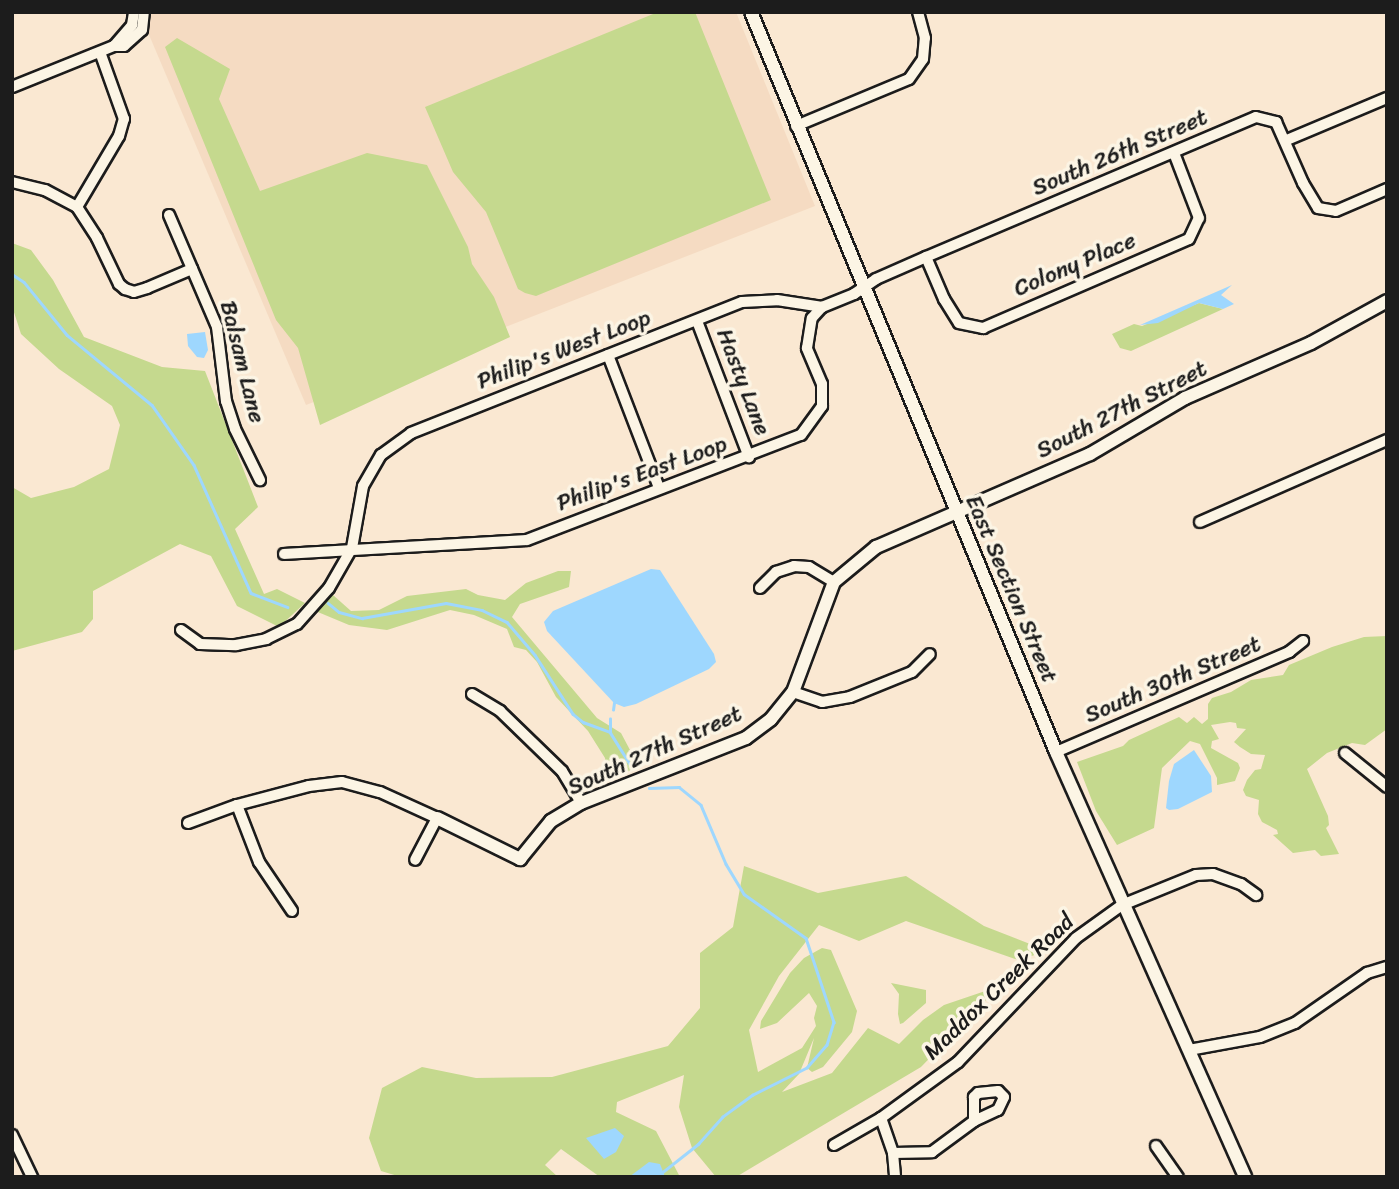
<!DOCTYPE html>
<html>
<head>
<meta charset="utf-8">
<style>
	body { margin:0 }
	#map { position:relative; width:1399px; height:1189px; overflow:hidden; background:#fae8d2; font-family:Sriracha,sans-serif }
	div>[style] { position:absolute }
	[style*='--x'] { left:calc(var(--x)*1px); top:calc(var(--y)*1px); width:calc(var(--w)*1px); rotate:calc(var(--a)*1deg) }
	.built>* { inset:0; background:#f5dbc2 }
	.green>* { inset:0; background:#c5d98e }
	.water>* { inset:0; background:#9ed7fe }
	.stream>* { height:2.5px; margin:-1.25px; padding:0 1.25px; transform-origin:1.25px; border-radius:1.25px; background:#9ed7fe }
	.roads { filter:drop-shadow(2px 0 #1c1c1c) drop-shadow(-2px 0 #1c1c1c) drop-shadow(0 2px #1c1c1c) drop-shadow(0 -2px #1c1c1c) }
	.minor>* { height:10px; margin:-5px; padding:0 5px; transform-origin:5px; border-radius:5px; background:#fcf5e5 }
	.tertiary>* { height:12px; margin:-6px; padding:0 6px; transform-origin:6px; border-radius:6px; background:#fcf5e5 }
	span { translate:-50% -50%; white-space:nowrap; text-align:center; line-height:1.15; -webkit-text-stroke:7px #fcf5e5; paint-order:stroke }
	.street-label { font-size:23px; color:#1c1c1c }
	.frame { position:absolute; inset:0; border:14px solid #1c1c1c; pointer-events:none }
</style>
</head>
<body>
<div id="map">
	<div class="built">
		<div style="clip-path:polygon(149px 12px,736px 12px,815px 206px,306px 405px,147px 30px)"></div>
	</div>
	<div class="green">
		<div style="clip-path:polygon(658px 12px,695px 12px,771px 200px,536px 296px,525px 293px,518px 289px,486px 212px,453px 172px,425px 107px)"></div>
		<div style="clip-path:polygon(177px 38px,230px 69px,219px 99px,260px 191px,367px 153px,427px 165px,468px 247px,472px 264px,494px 297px,510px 337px,320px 425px,298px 348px,276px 320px,165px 47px)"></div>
		<div style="clip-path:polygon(12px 243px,31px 250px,53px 280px,84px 337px,162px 367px,205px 371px,258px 507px,235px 529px,264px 594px,277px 589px,305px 603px,279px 627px,237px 606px,211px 556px,180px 544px,93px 591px,93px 619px,82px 632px,12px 651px,12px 487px,31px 498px,74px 487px,109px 469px,120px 425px,112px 406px,59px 369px,21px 334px,12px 306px)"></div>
		<div style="clip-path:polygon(1199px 303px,1223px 309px,1131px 351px,1120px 348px,1112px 334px,1134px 324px,1142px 326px)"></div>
		<div style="clip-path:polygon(558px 571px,571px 571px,569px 587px,520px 604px,512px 617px,597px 718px,621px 733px,639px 767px,608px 779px,605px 758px,588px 731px,556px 697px,537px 662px,526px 650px,514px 647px,507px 629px,474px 615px,450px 610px,387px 630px,349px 625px,313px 610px,333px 595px,351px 611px,379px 610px,407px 596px,466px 589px,478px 595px,505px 600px,526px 583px)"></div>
		<div style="clip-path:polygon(1387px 636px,1387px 729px,1365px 745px,1352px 743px,1327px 753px,1307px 769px,1328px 816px,1329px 825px,1326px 828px,1339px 854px,1321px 856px,1315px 850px,1293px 853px,1273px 835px,1278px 834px,1277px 830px,1262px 822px,1258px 814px,1259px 800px,1246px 796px,1243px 790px,1247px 780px,1255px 770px,1261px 769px,1265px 755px,1251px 754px,1240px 747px,1234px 742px,1246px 729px,1237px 728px,1236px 723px,1230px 722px,1211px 725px,1219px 739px,1212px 741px,1211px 748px,1238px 763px,1240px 768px,1235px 781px,1217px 785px,1217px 778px,1200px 744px,1190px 741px,1162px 768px,1154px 828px,1117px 845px,1096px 811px,1077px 762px,1123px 746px,1129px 740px,1179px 717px,1187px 723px,1194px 717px,1202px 724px,1208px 719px,1208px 704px,1212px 698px,1231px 692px,1251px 680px,1283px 675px,1289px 665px,1332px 647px,1364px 637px)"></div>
		<div style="clip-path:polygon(744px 866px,818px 893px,906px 876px,984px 926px,1048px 951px,1018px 960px,906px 921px,859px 941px,819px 925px,779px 976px,749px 1030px,758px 1072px,802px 1048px,816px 1026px,814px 1018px,817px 1006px,809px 993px,777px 1023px,760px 1029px,761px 1021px,790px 973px,804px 958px,822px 948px,831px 950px,857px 1011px,852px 1032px,823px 1067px,812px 1072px,807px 1068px,814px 1038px,799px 1074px,782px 1092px,832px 1073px,868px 1028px,899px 1044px,923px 1020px,944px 1005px,1000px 986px,921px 1067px,736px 1177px,716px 1177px,692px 1148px,679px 1107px,684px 1075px,617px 1102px,616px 1112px,656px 1131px,680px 1177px,600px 1177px,561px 1149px,545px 1165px,558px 1177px,401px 1177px,381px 1171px,369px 1138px,382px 1088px,422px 1067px,476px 1078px,552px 1077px,668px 1046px,700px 1008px,700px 953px,733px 927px)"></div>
		<div style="clip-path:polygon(891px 983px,926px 990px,926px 1003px,903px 1023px,900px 1024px,898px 1014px,899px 994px)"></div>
	</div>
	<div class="water">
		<div style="clip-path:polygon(1232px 285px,1221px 295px,1234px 304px,1223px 309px,1199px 303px,1158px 323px,1140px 325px)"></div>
		<div style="clip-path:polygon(205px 332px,208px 350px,204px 358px,197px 357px,188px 346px,187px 334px)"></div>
		<div style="clip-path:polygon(651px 569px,660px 570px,714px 654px,716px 662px,709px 669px,636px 704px,624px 707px,614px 703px,547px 631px,544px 622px,553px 611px)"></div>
		<div style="clip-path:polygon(1194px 750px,1211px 776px,1212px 792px,1178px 809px,1169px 810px,1166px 808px,1169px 781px,1174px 764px)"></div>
		<div style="clip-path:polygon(615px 1128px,624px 1136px,616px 1152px,604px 1159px,586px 1138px)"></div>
		<div style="clip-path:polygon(649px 1162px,660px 1164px,665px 1177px,629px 1177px)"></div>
	</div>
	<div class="stream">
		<div style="--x:12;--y:274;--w:14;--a:34"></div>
		<div style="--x:24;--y:282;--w:68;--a:50.9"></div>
		<div style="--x:67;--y:335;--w:110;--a:39.5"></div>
		<div style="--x:152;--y:405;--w:73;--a:55"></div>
		<div style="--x:194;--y:465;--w:140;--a:66"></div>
		<div style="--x:251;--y:593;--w:39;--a:21"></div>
		<div style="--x:328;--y:603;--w:14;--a:39"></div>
		<div style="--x:339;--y:612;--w:24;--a:15"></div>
		<div style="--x:362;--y:618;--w:85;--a:-10.1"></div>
		<div style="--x:446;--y:603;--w:37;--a:11"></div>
		<div style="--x:482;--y:610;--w:28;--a:26"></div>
		<div style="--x:507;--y:622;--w:43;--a:49.7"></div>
		<div style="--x:535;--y:655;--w:70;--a:57.2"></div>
		<div style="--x:573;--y:714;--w:13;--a:39"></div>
		<div style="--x:583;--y:722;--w:29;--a:20"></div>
		<div style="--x:610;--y:732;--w:39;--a:58"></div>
		<div style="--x:613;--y:710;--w:7;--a:-82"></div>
		<div style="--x:610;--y:732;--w:13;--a:-90"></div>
		<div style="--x:649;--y:788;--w:30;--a:-2"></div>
		<div style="--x:679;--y:787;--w:28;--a:39"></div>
		<div style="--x:701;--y:805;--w:64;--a:67"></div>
		<div style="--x:726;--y:864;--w:35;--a:59"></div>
		<div style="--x:744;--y:894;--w:76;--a:35.4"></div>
		<div style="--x:806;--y:938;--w:89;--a:71.6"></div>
		<div style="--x:834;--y:1022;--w:24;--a:107"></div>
		<div style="--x:827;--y:1045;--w:30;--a:131"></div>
		<div style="--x:807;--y:1068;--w:60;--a:153.4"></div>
		<div style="--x:753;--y:1095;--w:37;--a:144"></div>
		<div style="--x:723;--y:1117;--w:36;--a:132"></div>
		<div style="--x:699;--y:1144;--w:53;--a:141.8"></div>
	</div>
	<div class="roads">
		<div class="minor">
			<div style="--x:114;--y:46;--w:28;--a:-49"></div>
			<div style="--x:132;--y:25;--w:13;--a:-81"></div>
			<div style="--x:12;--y:87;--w:110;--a:-21.9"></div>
			<div style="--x:114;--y:46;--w:10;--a:0"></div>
			<div style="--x:124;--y:46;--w:24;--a:-42"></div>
			<div style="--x:142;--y:30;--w:18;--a:-84"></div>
			<div style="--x:796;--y:126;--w:122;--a:-22.6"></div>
			<div style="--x:909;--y:79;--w:24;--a:-55"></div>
			<div style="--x:923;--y:59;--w:21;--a:-85"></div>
			<div style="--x:925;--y:38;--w:27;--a:-105"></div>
			<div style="--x:1287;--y:140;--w:108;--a:-22.8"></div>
			<div style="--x:12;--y:182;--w:34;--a:14"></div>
			<div style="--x:45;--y:190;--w:36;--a:28"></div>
			<div style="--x:77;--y:207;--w:37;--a:57"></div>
			<div style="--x:97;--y:238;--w:51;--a:64.4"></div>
			<div style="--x:119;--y:284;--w:8;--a:40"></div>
			<div style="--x:125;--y:289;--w:9;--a:18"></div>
			<div style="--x:134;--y:292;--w:14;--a:-17"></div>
			<div style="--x:147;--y:288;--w:49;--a:-22.9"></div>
			<div style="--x:77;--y:207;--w:82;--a:-59.4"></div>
			<div style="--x:119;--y:136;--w:18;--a:-74"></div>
			<div style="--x:124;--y:119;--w:71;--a:-109.7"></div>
			<div style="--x:169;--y:215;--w:122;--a:66.8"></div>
			<div style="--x:217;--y:327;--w:75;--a:83.1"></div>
			<div style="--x:226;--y:401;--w:29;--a:72"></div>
			<div style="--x:235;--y:429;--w:57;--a:63.9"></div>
			<div style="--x:926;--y:257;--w:46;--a:66.8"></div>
			<div style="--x:944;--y:299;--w:28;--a:58"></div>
			<div style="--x:959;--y:323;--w:25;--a:12"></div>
			<div style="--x:983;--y:328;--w:224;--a:-23.4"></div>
			<div style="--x:1189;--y:239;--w:23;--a:-65"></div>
			<div style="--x:1199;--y:218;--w:70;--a:-111"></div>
			<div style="--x:697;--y:321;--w:146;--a:69.1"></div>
			<div style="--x:608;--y:355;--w:142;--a:69"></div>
			<div style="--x:1200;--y:522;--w:204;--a:-23.7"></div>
			<div style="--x:284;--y:554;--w:243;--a:-3.3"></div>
			<div style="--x:527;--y:540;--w:293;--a:-21"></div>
			<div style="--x:801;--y:435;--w:36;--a:-54"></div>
			<div style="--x:822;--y:406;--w:22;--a:-90"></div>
			<div style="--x:822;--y:384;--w:39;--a:-113"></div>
			<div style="--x:807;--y:348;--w:30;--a:-81"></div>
			<div style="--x:812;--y:318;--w:15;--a:-48"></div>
			<div style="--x:760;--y:588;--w:23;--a:-45"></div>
			<div style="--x:776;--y:572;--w:19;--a:-18"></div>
			<div style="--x:794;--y:566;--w:15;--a:4"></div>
			<div style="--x:809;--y:567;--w:29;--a:31"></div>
			<div style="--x:181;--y:630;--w:24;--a:36"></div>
			<div style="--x:200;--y:644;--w:36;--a:2"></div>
			<div style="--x:236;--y:645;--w:31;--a:-11"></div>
			<div style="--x:266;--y:639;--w:34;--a:-26"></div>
			<div style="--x:297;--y:624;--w:48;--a:-48.4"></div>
			<div style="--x:329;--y:588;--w:46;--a:-60.1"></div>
			<div style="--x:352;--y:548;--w:63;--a:-79.9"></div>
			<div style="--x:363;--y:486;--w:36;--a:-60"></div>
			<div style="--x:381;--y:455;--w:37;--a:-36"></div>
			<div style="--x:411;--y:433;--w:356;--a:-21.6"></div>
			<div style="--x:742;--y:302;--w:35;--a:-3"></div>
			<div style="--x:777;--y:300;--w:46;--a:8.8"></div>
			<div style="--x:822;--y:307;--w:35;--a:-22"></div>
			<div style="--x:854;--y:294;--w:27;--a:-34"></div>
			<div style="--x:876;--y:279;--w:55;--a:-23.7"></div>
			<div style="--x:926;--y:257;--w:358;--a:-23"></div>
			<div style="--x:1256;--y:117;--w:21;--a:14"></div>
			<div style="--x:1276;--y:122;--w:67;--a:66.1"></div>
			<div style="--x:1303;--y:183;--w:29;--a:59"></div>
			<div style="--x:1318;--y:208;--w:18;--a:9"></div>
			<div style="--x:1336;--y:211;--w:56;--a:-23.3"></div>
			<div style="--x:793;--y:692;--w:31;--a:19"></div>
			<div style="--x:822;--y:702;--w:28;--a:-10"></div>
			<div style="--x:850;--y:697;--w:67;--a:-22"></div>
			<div style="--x:912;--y:672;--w:25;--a:-45"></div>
			<div style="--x:472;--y:694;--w:33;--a:31"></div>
			<div style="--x:500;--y:711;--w:86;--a:44.1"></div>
			<div style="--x:562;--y:771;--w:37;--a:59"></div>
			<div style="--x:1056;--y:752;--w:254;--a:-23.2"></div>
			<div style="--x:1289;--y:652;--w:18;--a:-38"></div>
			<div style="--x:1345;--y:753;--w:54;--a:39"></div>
			<div style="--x:237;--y:805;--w:61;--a:68.9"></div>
			<div style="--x:259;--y:862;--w:59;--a:56"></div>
			<div style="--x:188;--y:823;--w:52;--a:-20.2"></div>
			<div style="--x:237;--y:805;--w:74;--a:-14.8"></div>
			<div style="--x:309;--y:786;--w:33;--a:-7"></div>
			<div style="--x:342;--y:782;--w:39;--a:15"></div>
			<div style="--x:380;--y:792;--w:63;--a:24.5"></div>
			<div style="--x:437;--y:818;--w:47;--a:117.6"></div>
			<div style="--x:1189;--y:1050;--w:72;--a:-10.4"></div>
			<div style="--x:1260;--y:1037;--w:38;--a:-22"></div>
			<div style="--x:1295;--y:1023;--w:88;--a:-34.8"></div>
			<div style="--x:1367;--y:973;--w:21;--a:-17"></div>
			<div style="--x:881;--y:1118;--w:37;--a:71"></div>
			<div style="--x:893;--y:1153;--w:24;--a:85"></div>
			<div style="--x:12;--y:1135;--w:47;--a:64.5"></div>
			<div style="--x:834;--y:1145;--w:54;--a:-29.9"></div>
			<div style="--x:881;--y:1118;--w:95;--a:-36"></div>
			<div style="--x:958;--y:1062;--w:171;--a:-46.4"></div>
			<div style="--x:1076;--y:938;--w:57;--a:-35.7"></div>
			<div style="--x:1122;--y:905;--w:80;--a:-22.1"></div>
			<div style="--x:1196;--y:875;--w:17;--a:-3"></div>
			<div style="--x:1213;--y:874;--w:30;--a:20"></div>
			<div style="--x:1241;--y:884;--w:19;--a:36"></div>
			<div style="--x:1156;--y:1146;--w:38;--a:55"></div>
			<div style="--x:893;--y:1153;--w:39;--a:-1"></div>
			<div style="--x:932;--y:1152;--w:52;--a:-36.4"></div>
			<div style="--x:974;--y:1121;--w:26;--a:-25"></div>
			<div style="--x:998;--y:1110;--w:14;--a:-65"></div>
			<div style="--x:1004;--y:1097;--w:8;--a:-135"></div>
			<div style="--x:998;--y:1091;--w:20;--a:174"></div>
			<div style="--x:978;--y:1093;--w:6;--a:135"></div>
			<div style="--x:974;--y:1097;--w:24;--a:90"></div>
		</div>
		<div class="tertiary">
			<div style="--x:751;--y:12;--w:800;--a:67.6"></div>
			<div style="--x:1056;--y:752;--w:465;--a:66"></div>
			<div style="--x:437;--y:818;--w:93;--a:26.3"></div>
			<div style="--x:520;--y:859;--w:49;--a:-50.8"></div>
			<div style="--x:551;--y:821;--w:35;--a:-31"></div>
			<div style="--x:581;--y:803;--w:177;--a:-21.5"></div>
			<div style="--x:746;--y:738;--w:31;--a:-37"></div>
			<div style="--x:771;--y:719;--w:35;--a:-51"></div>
			<div style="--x:793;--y:692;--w:117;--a:-69.6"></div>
			<div style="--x:834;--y:582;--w:55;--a:-39.8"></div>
			<div style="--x:876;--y:547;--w:233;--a:-23.5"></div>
			<div style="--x:1090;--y:454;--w:110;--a:-30.5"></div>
			<div style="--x:1185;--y:398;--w:137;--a:-23.6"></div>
			<div style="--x:1311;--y:343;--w:87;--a:-28.9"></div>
		</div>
	</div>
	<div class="street-label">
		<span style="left:1120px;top:153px;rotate:-23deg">South 26th Street</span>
		<span style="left:1075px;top:265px;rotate:-23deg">Colony Place</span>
		<span style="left:564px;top:350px;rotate:-21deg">Philip's West Loop</span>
		<span style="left:242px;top:362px;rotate:76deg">Balsam Lane</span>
		<span style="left:743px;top:382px;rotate:69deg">Hasty Lane</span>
		<span style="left:1122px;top:410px;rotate:-27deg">South 27th Street</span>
		<span style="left:642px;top:474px;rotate:-20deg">Philip's East Loop</span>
		<span style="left:1011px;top:589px;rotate:67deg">East Section Street</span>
		<span style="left:1173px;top:680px;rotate:-23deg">South 30th Street</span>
		<span style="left:655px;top:751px;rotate:-24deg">South 27th Street</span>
		<span style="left:999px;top:987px;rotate:-44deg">Maddox Creek Road</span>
	</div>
	<div class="frame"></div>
</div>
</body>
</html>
